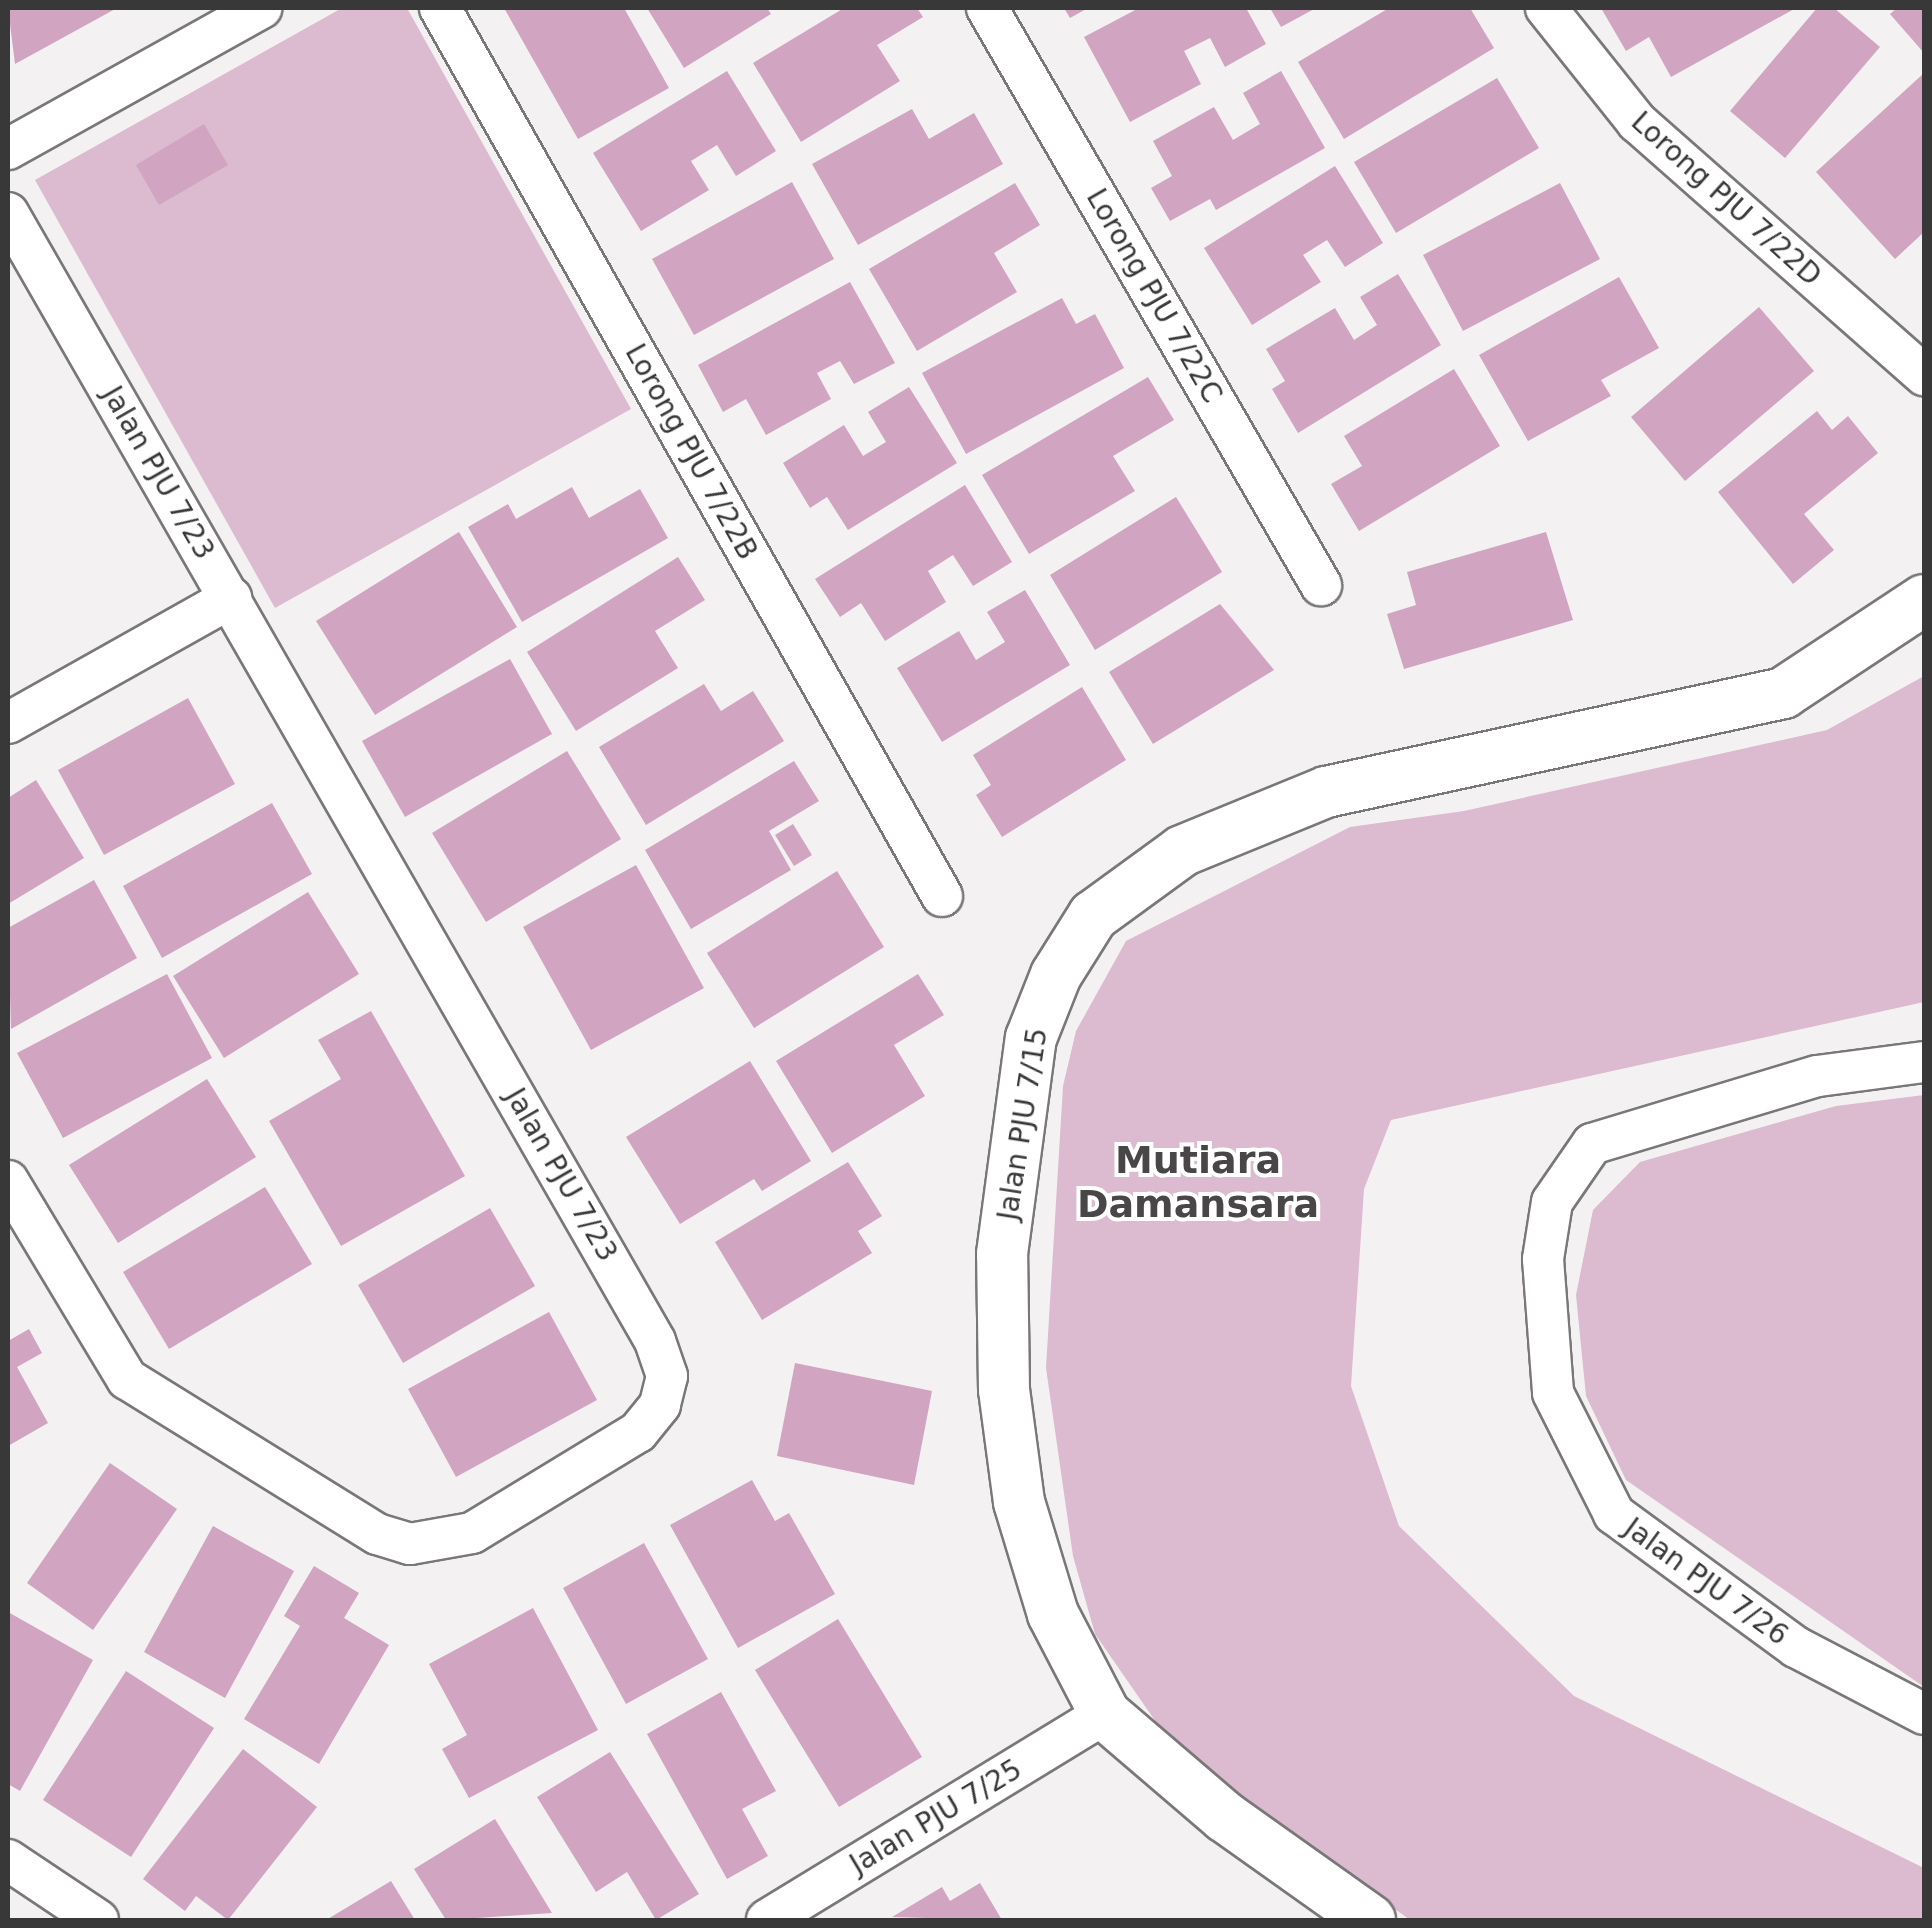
<!DOCTYPE html>
<html>
<head>
<meta charset="utf-8">
<style>
	body { margin:0 }
	#map { position:relative; width:1932px; height:1928px; overflow:hidden; background:#f4f1f2; font-family:"DejaVu Sans",sans-serif }
	div>[style] { position:absolute }
	[style*='--x'] { left:calc(var(--x)*1px); top:calc(var(--y)*1px); width:calc(var(--w)*1px); rotate:calc(var(--a)*1deg) }
	.green>* { inset:0; background:#dcbacf }
	.building>* { inset:0; background:#d1a4c1 }
	.roads { filter:drop-shadow(2px 0 #7a7779) drop-shadow(-2px 0 #7a7779) drop-shadow(0 2px #7a7779) drop-shadow(0 -2px #7a7779) }
	.minor>* { height:40px; margin:-20px; padding:0 20px; transform-origin:20px; border-radius:20px; background:#fff }
	.tertiary>* { height:50px; margin:-25px; padding:0 25px; transform-origin:25px; border-radius:25px; background:#fff }
	span { translate:-50% -50%; white-space:nowrap; text-align:center; line-height:1.15; -webkit-text-stroke:8px #fff; paint-order:stroke }
	.street-label { font-size:28px; color:#393839 }
	.district-label { font-size:38px; color:#494647; font-weight:700 }
	.frame { position:absolute; inset:0; border:10px solid #393839; pointer-events:none }
</style>
</head>
<body>
<div id="map">
	<div class="green">
		<div style="clip-path:polygon(342px 8px,407px 8px,631px 409px,275px 608px,35px 180px)"></div>
		<div style="clip-path:polygon(1924px 676px,1924px 1002px,1391px 1120px,1364px 1189px,1351px 1386px,1399px 1526px,1574px 1696px,1924px 1868px,1924px 1920px,1410px 1920px,1174px 1748px,1095px 1634px,1073px 1556px,1046px 1368px,1063px 1086px,1076px 1031px,1126px 941px,1350px 827px,1464px 811px,1827px 730px)"></div>
		<div style="clip-path:polygon(1924px 1095px,1924px 1687px,1626px 1480px,1586px 1396px,1576px 1295px,1593px 1210px,1640px 1162px,1836px 1106px)"></div>
	</div>
	<div class="building">
		<div style="clip-path:polygon(8px 8px,117px 8px,15px 64px)"></div>
		<div style="clip-path:polygon(504px 8px,624px 8px,669px 88px,578px 139px)"></div>
		<div style="clip-path:polygon(647px 8px,767px 8px,771px 14px,684px 68px)"></div>
		<div style="clip-path:polygon(844px 8px,917px 8px,923px 17px,877px 45px,900px 81px,801px 142px,753px 63px)"></div>
		<div style="clip-path:polygon(1064px 8px,1088px 8px,1070px 18px)"></div>
		<div style="clip-path:polygon(1139px 8px,1246px 8px,1266px 44px,1225px 67px,1210px 38px,1184px 51px,1201px 84px,1130px 122px,1084px 37px)"></div>
		<div style="clip-path:polygon(1270px 8px,1316px 8px,1281px 27px)"></div>
		<div style="clip-path:polygon(1389px 8px,1470px 8px,1494px 48px,1344px 139px,1298px 62px)"></div>
		<div style="clip-path:polygon(1601px 8px,1796px 8px,1671px 77px,1649px 37px,1626px 51px)"></div>
		<div style="clip-path:polygon(1817px 8px,1834px 8px,1880px 47px,1785px 158px,1730px 111px)"></div>
		<div style="clip-path:polygon(1897px 8px,1924px 8px,1924px 53px,1890px 14px)"></div>
		<div style="clip-path:polygon(727px 71px,776px 151px,736px 176px,717px 145px,691px 161px,709px 190px,641px 231px,593px 153px)"></div>
		<div style="clip-path:polygon(1281px 71px,1325px 148px,1216px 210px,1210px 199px,1170px 221px,1151px 188px,1172px 176px,1153px 141px,1214px 107px,1233px 140px,1260px 124px,1243px 93px)"></div>
		<div style="clip-path:polygon(1924px 73px,1924px 232px,1895px 259px,1816px 172px)"></div>
		<div style="clip-path:polygon(1497px 78px,1539px 148px,1396px 233px,1354px 162px)"></div>
		<div style="clip-path:polygon(912px 109px,929px 139px,974px 113px,1003px 164px,858px 245px,812px 164px)"></div>
		<div style="clip-path:polygon(204px 124px,228px 165px,159px 205px,136px 165px)"></div>
		<div style="clip-path:polygon(1335px 166px,1383px 243px,1345px 267px,1327px 240px,1303px 255px,1321px 282px,1252px 325px,1204px 248px)"></div>
		<div style="clip-path:polygon(792px 182px,834px 259px,694px 335px,652px 259px)"></div>
		<div style="clip-path:polygon(1015px 183px,1040px 225px,994px 253px,1017px 292px,917px 351px,869px 269px)"></div>
		<div style="clip-path:polygon(1560px 183px,1600px 259px,1463px 331px,1423px 255px)"></div>
		<div style="clip-path:polygon(1398px 274px,1441px 345px,1298px 433px,1272px 389px,1285px 381px,1266px 349px,1335px 308px,1354px 340px,1377px 325px,1360px 297px)"></div>
		<div style="clip-path:polygon(1619px 277px,1659px 348px,1601px 380px,1611px 396px,1528px 441px,1479px 355px)"></div>
		<div style="clip-path:polygon(850px 282px,895px 363px,854px 384px,840px 361px,817px 373px,831px 399px,766px 435px,746px 399px,723px 412px,698px 365px)"></div>
		<div style="clip-path:polygon(1062px 298px,1076px 324px,1095px 314px,1124px 368px,966px 454px,922px 373px)"></div>
		<div style="clip-path:polygon(1759px 307px,1814px 371px,1685px 481px,1631px 417px)"></div>
		<div style="clip-path:polygon(1454px 369px,1500px 446px,1359px 531px,1331px 484px,1362px 466px,1344px 436px)"></div>
		<div style="clip-path:polygon(1148px 377px,1174px 420px,1113px 456px,1135px 491px,1029px 554px,982px 475px)"></div>
		<div style="clip-path:polygon(909px 387px,957px 463px,848px 530px,827px 497px,810px 508px,783px 463px,844px 425px,863px 456px,886px 442px,868px 412px)"></div>
		<div style="clip-path:polygon(1817px 411px,1832px 430px,1848px 416px,1878px 453px,1804px 514px,1834px 550px,1793px 584px,1718px 492px)"></div>
		<div style="clip-path:polygon(965px 485px,1012px 562px,973px 586px,953px 555px,928px 571px,946px 602px,885px 641px,861px 603px,840px 617px,815px 579px)"></div>
		<div style="clip-path:polygon(572px 487px,589px 518px,640px 489px,668px 538px,522px 622px,468px 527px,508px 504px,516px 519px)"></div>
		<div style="clip-path:polygon(1176px 497px,1222px 572px,1095px 650px,1050px 575px)"></div>
		<div style="clip-path:polygon(459px 532px,517px 627px,375px 715px,316px 621px)"></div>
		<div style="clip-path:polygon(1546px 532px,1573px 620px,1404px 669px,1387px 614px,1416px 605px,1407px 572px)"></div>
		<div style="clip-path:polygon(678px 557px,705px 600px,655px 631px,678px 668px,576px 731px,527px 652px)"></div>
		<div style="clip-path:polygon(1025px 590px,1070px 665px,942px 742px,897px 668px,959px 631px,976px 660px,1005px 642px,987px 612px)"></div>
		<div style="clip-path:polygon(1220px 604px,1274px 670px,1153px 744px,1109px 672px)"></div>
		<div style="clip-path:polygon(510px 659px,552px 734px,405px 817px,362px 741px)"></div>
		<div style="clip-path:polygon(704px 684px,721px 711px,753px 691px,784px 741px,646px 825px,599px 747px)"></div>
		<div style="clip-path:polygon(1082px 687px,1126px 760px,1002px 837px,976px 795px,991px 785px,973px 755px)"></div>
		<div style="clip-path:polygon(188px 698px,235px 784px,104px 855px,58px 770px)"></div>
		<div style="clip-path:polygon(567px 751px,621px 839px,486px 922px,432px 833px)"></div>
		<div style="clip-path:polygon(794px 761px,819px 801px,769px 831px,791px 870px,691px 929px,645px 850px)"></div>
		<div style="clip-path:polygon(36px 780px,84px 858px,8px 904px,8px 798px)"></div>
		<div style="clip-path:polygon(272px 803px,312px 874px,162px 958px,123px 886px)"></div>
		<div style="clip-path:polygon(793px 824px,812px 855px,794px 866px,775px 835px)"></div>
		<div style="clip-path:polygon(636px 865px,704px 988px,591px 1050px,523px 927px)"></div>
		<div style="clip-path:polygon(837px 871px,884px 947px,754px 1028px,707px 953px)"></div>
		<div style="clip-path:polygon(94px 880px,137px 958px,11px 1029px,8px 928px)"></div>
		<div style="clip-path:polygon(308px 892px,359px 974px,224px 1058px,173px 976px)"></div>
		<div style="clip-path:polygon(167px 974px,212px 1058px,63px 1138px,17px 1053px)"></div>
		<div style="clip-path:polygon(918px 974px,944px 1015px,894px 1045px,925px 1096px,832px 1153px,776px 1061px)"></div>
		<div style="clip-path:polygon(371px 1011px,465px 1176px,341px 1246px,269px 1121px,341px 1079px,318px 1040px)"></div>
		<div style="clip-path:polygon(750px 1061px,811px 1161px,762px 1191px,754px 1179px,680px 1224px,626px 1137px)"></div>
		<div style="clip-path:polygon(207px 1079px,256px 1157px,118px 1243px,69px 1165px)"></div>
		<div style="clip-path:polygon(848px 1162px,882px 1216px,858px 1231px,872px 1253px,762px 1320px,715px 1242px)"></div>
		<div style="clip-path:polygon(265px 1187px,312px 1264px,169px 1349px,123px 1272px)"></div>
		<div style="clip-path:polygon(490px 1208px,535px 1286px,403px 1363px,358px 1285px)"></div>
		<div style="clip-path:polygon(549px 1312px,597px 1400px,456px 1477px,408px 1389px)"></div>
		<div style="clip-path:polygon(29px 1329px,42px 1353px,17px 1367px,48px 1423px,8px 1446px,8px 1341px)"></div>
		<div style="clip-path:polygon(795px 1363px,932px 1391px,914px 1485px,777px 1456px)"></div>
		<div style="clip-path:polygon(110px 1463px,177px 1509px,93px 1630px,27px 1583px)"></div>
		<div style="clip-path:polygon(752px 1480px,775px 1521px,789px 1513px,835px 1594px,738px 1648px,670px 1525px)"></div>
		<div style="clip-path:polygon(213px 1526px,294px 1571px,225px 1698px,144px 1652px)"></div>
		<div style="clip-path:polygon(644px 1543px,708px 1659px,626px 1704px,563px 1588px)"></div>
		<div style="clip-path:polygon(314px 1566px,359px 1593px,344px 1618px,389px 1645px,319px 1764px,244px 1719px,300px 1626px,284px 1616px)"></div>
		<div style="clip-path:polygon(533px 1608px,598px 1730px,469px 1798px,442px 1749px,467px 1735px,429px 1664px)"></div>
		<div style="clip-path:polygon(8px 1612px,93px 1660px,20px 1791px,8px 1784px)"></div>
		<div style="clip-path:polygon(838px 1619px,922px 1757px,839px 1807px,755px 1670px)"></div>
		<div style="clip-path:polygon(126px 1671px,214px 1728px,131px 1857px,43px 1800px)"></div>
		<div style="clip-path:polygon(721px 1692px,776px 1791px,742px 1809px,768px 1856px,727px 1879px,647px 1734px)"></div>
		<div style="clip-path:polygon(243px 1749px,317px 1807px,228px 1920px,196px 1896px,185px 1911px,143px 1879px)"></div>
		<div style="clip-path:polygon(610px 1752px,699px 1894px,656px 1920px,627px 1872px,596px 1892px,537px 1797px)"></div>
		<div style="clip-path:polygon(495px 1819px,552px 1913px,446px 1920px,414px 1869px)"></div>
		<div style="clip-path:polygon(391px 1881px,415px 1920px,326px 1920px)"></div>
		<div style="clip-path:polygon(980px 1883px,1002px 1920px,892px 1917px,942px 1887px,950px 1901px)"></div>
	</div>
	<div class="roads">
		<div class="minor">
			<div style="--x:440;--y:8;--w:1020;--a:60.52"></div>
			<div style="--x:987;--y:8;--w:667;--a:59.94"></div>
			<div style="--x:1546;--y:8;--w:146;--a:51.4"></div>
			<div style="--x:1637;--y:122;--w:383;--a:41.4"></div>
			<div style="--x:8;--y:149;--w:290;--a:-29.1"></div>
			<div style="--x:8;--y:213;--w:1300;--a:60.16"></div>
			<div style="--x:655;--y:1341;--w:37;--a:71"></div>
			<div style="--x:667;--y:1376;--w:30;--a:104"></div>
			<div style="--x:660;--y:1405;--w:35;--a:129"></div>
			<div style="--x:638;--y:1432;--w:194;--a:148.7"></div>
			<div style="--x:472;--y:1533;--w:63;--a:169.9"></div>
			<div style="--x:410;--y:1544;--w:34;--a:-163"></div>
			<div style="--x:377;--y:1534;--w:294;--a:-148.2"></div>
			<div style="--x:127;--y:1379;--w:231;--a:-121"></div>
			<div style="--x:8;--y:723;--w:256;--a:-29.3"></div>
			<div style="--x:1924;--y:1062;--w:108;--a:172.5"></div>
			<div style="--x:1817;--y:1076;--w:235;--a:163.2"></div>
			<div style="--x:1592;--y:1144;--w:70;--a:124.6"></div>
			<div style="--x:1552;--y:1202;--w:58;--a:99"></div>
			<div style="--x:1543;--y:1259;--w:134;--a:85.7"></div>
			<div style="--x:1553;--y:1393;--w:136;--a:63.2"></div>
			<div style="--x:1614;--y:1514;--w:225;--a:36.2"></div>
			<div style="--x:1796;--y:1647;--w:144;--a:27.6"></div>
			<div style="--x:8;--y:1860;--w:108;--a:33.7"></div>
			<div style="--x:767;--y:1920;--w:396;--a:-31.4"></div>
		</div>
		<div class="tertiary">
			<div style="--x:1370;--y:1920;--w:178;--a:-144.6"></div>
			<div style="--x:1225;--y:1817;--w:158;--a:-139.4"></div>
			<div style="--x:1105;--y:1714;--w:113;--a:-117.5"></div>
			<div style="--x:1053;--y:1614;--w:117;--a:-106.9"></div>
			<div style="--x:1019;--y:1502;--w:113;--a:-97.6"></div>
			<div style="--x:1004;--y:1390;--w:136;--a:-90.8"></div>
			<div style="--x:1002;--y:1254;--w:218;--a:-82.4"></div>
			<div style="--x:1031;--y:1038;--w:68;--a:-68.4"></div>
			<div style="--x:1056;--y:975;--w:70;--a:-57.9"></div>
			<div style="--x:1093;--y:916;--w:110;--a:-36.1"></div>
			<div style="--x:1182;--y:851;--w:156;--a:-22.3"></div>
			<div style="--x:1326;--y:792;--w:468;--a:-12.2"></div>
			<div style="--x:1783;--y:693;--w:169;--a:-33.4"></div>
		</div>
	</div>
	<div class="street-label">
		<span style="left:1726px;top:199px;rotate:42deg">Lorong PJU 7/22D</span>
		<span style="left:1154px;top:296px;rotate:60deg">Lorong PJU 7/22C</span>
		<span style="left:691px;top:452px;rotate:61deg">Lorong PJU 7/22B</span>
		<span style="left:158px;top:473px;rotate:60deg">Jalan PJU 7/23</span>
		<span style="left:1023px;top:1124px;rotate:-81deg">Jalan PJU 7/15</span>
		<span style="left:561px;top:1175px;rotate:60deg">Jalan PJU 7/23</span>
		<span style="left:1706px;top:1582px;rotate:36deg">Jalan PJU 7/26</span>
		<span style="left:936px;top:1817px;rotate:-31deg">Jalan PJU 7/25</span>
	</div>
	<div class="district-label">
		<span style="left:1198px;top:1183px">Mutiara<br>Damansara</span>
	</div>
	<div class="frame"></div>
</div>
</body>
</html>
